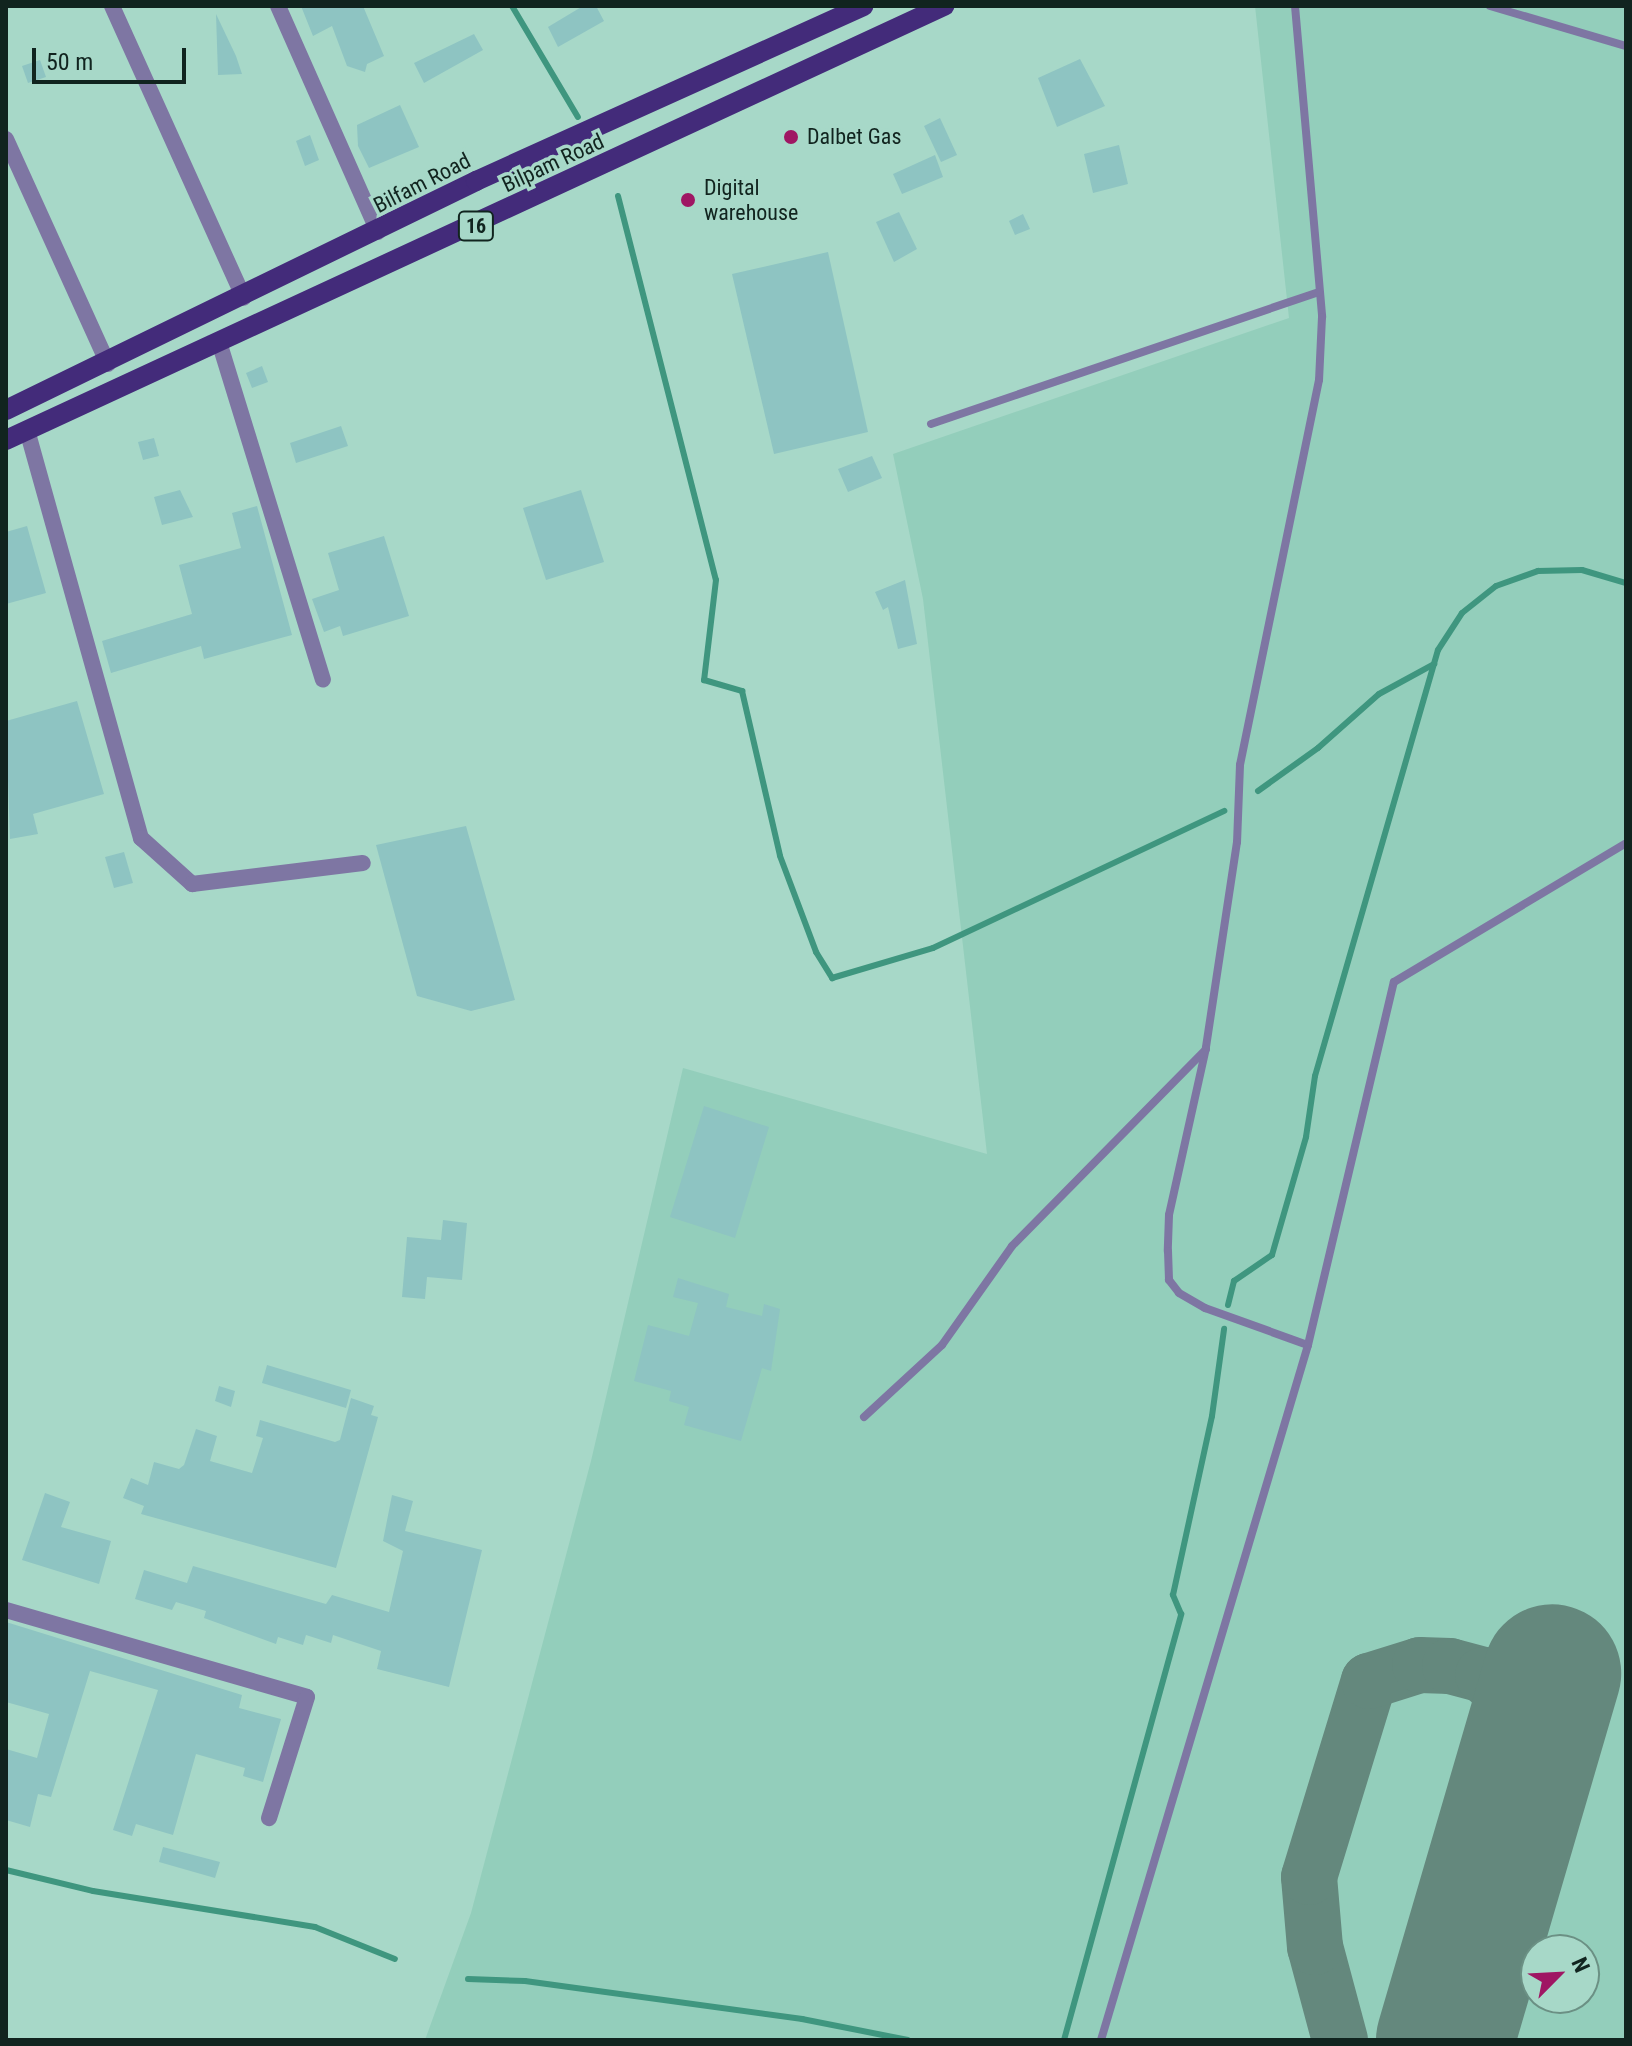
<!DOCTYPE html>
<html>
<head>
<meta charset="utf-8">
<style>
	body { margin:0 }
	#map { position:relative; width:1632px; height:2046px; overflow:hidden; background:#a7d8c8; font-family:"Roboto Condensed",sans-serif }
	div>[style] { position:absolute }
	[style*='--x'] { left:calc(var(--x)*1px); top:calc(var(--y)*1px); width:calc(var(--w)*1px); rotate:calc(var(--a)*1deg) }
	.built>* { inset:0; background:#93cebb }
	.stream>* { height:6px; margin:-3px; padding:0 3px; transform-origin:3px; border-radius:3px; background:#3f967f }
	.taxiway>* { height:56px; margin:-28px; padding:0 28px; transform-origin:28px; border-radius:28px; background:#64887d }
	.runway>* { height:138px; margin:-69px; padding:0 69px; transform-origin:69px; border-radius:69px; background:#64887d }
	.building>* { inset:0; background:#8ec4c2 }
	.service>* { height:8px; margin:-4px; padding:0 4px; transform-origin:4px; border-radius:4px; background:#7e76a3 }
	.minor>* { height:16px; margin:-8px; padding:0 8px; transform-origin:8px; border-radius:8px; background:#7e76a3 }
	.primary>* { height:20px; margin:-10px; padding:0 10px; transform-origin:10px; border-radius:10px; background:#432b7a }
	.dots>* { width:22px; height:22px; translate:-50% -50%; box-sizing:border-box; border:4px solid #a7d8c8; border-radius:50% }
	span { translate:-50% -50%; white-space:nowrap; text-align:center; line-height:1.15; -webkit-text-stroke:7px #a7d8c8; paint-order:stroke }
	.shield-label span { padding:2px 6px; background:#a7d8c8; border:2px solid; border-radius:6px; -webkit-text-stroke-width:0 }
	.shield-label { font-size:20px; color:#11241f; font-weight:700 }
	.poi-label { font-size:22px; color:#11241f }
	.left { translate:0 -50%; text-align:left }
	.street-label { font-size:22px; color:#11241f }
	.frame { position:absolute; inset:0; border:8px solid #11241f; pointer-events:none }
	.north { position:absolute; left:1520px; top:1934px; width:80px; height:80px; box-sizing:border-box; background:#a7d8c8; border:2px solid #6b9084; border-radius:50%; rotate:66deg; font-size:22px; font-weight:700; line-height:32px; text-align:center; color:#11241f }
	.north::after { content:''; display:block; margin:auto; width:28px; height:36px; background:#9f1663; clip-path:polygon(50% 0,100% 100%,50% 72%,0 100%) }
	.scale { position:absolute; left:32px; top:48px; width:154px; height:36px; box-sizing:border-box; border:4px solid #11241f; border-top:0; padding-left:10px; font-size:24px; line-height:28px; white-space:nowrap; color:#11241f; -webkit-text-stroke:6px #a7d8c8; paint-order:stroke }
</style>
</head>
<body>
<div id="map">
	<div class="built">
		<div style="clip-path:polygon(evenodd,1255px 6px,1626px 6px,1626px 2040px,425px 2040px,471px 1913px,591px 1461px,683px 1068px,987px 1154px,923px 599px,893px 454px,1289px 318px,1255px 6px,1536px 1950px,1584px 1950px,1584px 1998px,1536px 1998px,1536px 1950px)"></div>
	</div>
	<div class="stream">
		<div style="--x:512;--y:6;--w:129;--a:59.3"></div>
		<div style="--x:618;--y:196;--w:396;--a:75.7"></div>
		<div style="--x:716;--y:580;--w:101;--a:96.8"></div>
		<div style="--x:704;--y:680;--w:40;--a:16"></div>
		<div style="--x:742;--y:691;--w:169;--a:77"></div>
		<div style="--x:780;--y:856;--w:103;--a:69.4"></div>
		<div style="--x:816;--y:952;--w:31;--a:58"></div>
		<div style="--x:832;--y:978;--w:105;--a:-16.5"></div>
		<div style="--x:933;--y:948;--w:322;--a:-25.2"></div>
		<div style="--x:1258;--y:791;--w:74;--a:-35.6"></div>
		<div style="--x:1318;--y:748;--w:81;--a:-41.5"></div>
		<div style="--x:1379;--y:694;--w:63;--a:-28.6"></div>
		<div style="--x:1228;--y:1305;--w:25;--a:-76"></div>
		<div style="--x:1234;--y:1281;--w:46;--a:-34.4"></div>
		<div style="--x:1272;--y:1255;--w:123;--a:-73.9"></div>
		<div style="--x:1306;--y:1137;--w:62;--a:-81.6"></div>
		<div style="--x:1315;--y:1076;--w:443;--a:-73.9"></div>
		<div style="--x:1438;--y:650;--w:44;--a:-57"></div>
		<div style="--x:1462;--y:613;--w:43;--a:-38.5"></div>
		<div style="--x:1496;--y:586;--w:45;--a:-19.7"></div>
		<div style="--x:1538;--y:571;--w:44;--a:-1.3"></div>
		<div style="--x:1582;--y:570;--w:46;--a:16.5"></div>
		<div style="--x:6;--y:1870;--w:89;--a:13.6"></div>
		<div style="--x:93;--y:1891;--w:225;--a:9.2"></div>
		<div style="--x:315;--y:1927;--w:86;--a:21.8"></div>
		<div style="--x:468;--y:1979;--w:57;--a:2"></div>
		<div style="--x:525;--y:1981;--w:280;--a:7.8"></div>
		<div style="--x:802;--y:2019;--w:108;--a:11.2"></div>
		<div style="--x:1064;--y:2040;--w:442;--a:-74.6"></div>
		<div style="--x:1181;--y:1614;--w:21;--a:-113"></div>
		<div style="--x:1173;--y:1595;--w:183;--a:-77.7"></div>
		<div style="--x:1212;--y:1416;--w:88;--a:-82.1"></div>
	</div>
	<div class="taxiway">
		<div style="--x:1340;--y:2040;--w:96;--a:-105"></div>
		<div style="--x:1315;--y:1947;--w:70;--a:-94.9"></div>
		<div style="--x:1309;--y:1877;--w:205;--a:-73"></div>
		<div style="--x:1369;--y:1681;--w:53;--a:-17.4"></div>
		<div style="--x:1420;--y:1665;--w:30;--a:2"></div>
		<div style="--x:1450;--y:1666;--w:34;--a:15"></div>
		<div style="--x:1483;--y:1675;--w:73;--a:41.1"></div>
		<div style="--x:1538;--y:1723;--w:44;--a:72.8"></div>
		<div style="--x:1551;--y:1765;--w:40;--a:85.7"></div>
		<div style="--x:1554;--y:1805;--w:25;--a:106"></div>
		<div style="--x:1547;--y:1829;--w:52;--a:122.5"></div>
		<div style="--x:1519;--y:1873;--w:50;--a:136.6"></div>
	</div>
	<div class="runway">
		<div style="--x:1445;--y:2040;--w:382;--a:-73.7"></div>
	</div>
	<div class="building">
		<div style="clip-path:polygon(301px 6px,363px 6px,384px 56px,367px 64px,365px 72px,347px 66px,332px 26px,313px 36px)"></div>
		<div style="clip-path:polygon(583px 6px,596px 6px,604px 21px,558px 47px,548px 27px)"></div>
		<div style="clip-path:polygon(216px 14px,236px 56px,242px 74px,218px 75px)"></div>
		<div style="clip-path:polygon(474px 34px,483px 50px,424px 83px,414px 63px)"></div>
		<div style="clip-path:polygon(1080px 59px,1105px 106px,1057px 127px,1038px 78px)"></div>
		<div style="clip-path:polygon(40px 60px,46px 77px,28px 83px,22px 66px)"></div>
		<div style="clip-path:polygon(400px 105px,419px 147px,369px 168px,358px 146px,357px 125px)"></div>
		<div style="clip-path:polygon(940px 118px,957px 155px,941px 162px,924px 126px)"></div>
		<div style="clip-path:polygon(310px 135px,319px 160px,305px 166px,296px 141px)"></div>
		<div style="clip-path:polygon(1119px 145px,1128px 184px,1093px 193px,1084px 154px)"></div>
		<div style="clip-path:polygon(935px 155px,943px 177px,902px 194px,893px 174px)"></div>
		<div style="clip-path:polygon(899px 212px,917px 249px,894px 262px,876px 222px)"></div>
		<div style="clip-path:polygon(1023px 214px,1030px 229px,1015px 235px,1009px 221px)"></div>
		<div style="clip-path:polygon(828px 252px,868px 432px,774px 454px,732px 274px)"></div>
		<div style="clip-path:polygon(262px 366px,268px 382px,252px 388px,246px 373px)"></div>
		<div style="clip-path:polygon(341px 426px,348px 446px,296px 463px,290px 443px)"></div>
		<div style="clip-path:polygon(154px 438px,159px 456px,143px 460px,138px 442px)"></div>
		<div style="clip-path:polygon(872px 456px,882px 478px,848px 492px,838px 469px)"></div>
		<div style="clip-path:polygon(180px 490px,193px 517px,162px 525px,154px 497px)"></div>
		<div style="clip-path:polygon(581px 490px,604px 562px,546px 580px,523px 508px)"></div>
		<div style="clip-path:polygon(257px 506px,292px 635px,204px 659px,201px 646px,111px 673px,102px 641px,192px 614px,179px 565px,241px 548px,232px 513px)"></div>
		<div style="clip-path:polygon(27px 526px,46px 593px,6px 604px,6px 532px)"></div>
		<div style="clip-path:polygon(384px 536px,409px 616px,343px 636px,340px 626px,324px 632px,312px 599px,339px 590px,328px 553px)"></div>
		<div style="clip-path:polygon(905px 580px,917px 644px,898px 649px,888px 607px,883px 610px,875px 592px)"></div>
		<div style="clip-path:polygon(77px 701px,104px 794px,33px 814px,38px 834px,10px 839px,6px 721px)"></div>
		<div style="clip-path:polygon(466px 826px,515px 1000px,471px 1011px,417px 996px,376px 845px)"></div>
		<div style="clip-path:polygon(124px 852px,133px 883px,114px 888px,105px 857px)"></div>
		<div style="clip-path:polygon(704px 1106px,769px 1127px,735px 1238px,670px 1217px)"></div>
		<div style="clip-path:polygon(443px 1220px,467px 1223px,462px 1280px,427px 1277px,425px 1299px,402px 1297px,407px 1237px,441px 1240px)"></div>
		<div style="clip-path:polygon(678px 1278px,729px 1294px,726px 1307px,762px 1316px,764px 1304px,780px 1309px,771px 1371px,762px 1368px,741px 1441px,684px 1425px,689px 1407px,669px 1401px,671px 1391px,634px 1381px,648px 1325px,689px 1336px,698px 1303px,673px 1297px)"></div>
		<div style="clip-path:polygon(267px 1365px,351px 1390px,346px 1408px,262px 1383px)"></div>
		<div style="clip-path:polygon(219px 1386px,235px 1391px,231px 1407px,215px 1401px)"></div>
		<div style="clip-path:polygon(351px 1398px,374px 1406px,371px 1415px,378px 1417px,336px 1568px,141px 1514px,144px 1506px,123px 1498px,131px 1478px,148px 1485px,154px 1462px,179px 1469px,184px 1465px,196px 1429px,217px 1436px,210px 1461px,252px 1473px,263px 1438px,256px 1436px,260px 1420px,335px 1442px,340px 1440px)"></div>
		<div style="clip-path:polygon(45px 1493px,70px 1502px,61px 1527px,111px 1541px,99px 1584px,22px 1560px)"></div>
		<div style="clip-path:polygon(392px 1495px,413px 1501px,405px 1531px,482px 1550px,449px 1687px,377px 1669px,381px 1651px,333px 1635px,331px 1643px,306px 1635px,303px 1645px,278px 1637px,276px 1644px,204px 1618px,206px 1611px,176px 1602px,172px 1610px,135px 1599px,144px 1570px,187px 1583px,193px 1566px,326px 1604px,332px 1595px,389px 1612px,403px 1551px,383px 1541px)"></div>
		<div style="clip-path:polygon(6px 1622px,242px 1695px,239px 1708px,281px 1719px,263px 1782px,243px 1776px,245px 1768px,196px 1754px,173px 1835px,136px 1824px,132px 1836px,113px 1830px,158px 1690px,90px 1671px,51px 1797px,38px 1794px,30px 1827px,6px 1820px,6px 1749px,37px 1758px,49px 1714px,6px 1702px)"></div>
		<div style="clip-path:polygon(163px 1847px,220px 1862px,215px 1878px,159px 1862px)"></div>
	</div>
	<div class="service">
		<div style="--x:1295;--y:6;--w:312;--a:85"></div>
		<div style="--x:1322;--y:317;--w:63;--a:92.7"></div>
		<div style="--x:1319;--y:380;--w:393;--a:101.6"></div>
		<div style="--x:1240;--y:765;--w:77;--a:92.2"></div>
		<div style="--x:1237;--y:842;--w:208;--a:98.6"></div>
		<div style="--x:1206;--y:1048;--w:171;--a:102.5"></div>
		<div style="--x:1169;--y:1215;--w:36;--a:92"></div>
		<div style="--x:1168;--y:1251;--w:29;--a:88"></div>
		<div style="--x:1169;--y:1280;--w:16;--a:52"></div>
		<div style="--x:1179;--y:1293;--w:30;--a:30"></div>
		<div style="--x:1205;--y:1308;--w:109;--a:19.8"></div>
		<div style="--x:1490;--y:6;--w:142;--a:16.4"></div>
		<div style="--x:931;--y:424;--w:409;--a:-18.8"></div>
		<div style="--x:864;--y:1417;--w:106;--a:-42.7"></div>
		<div style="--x:942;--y:1345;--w:121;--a:-54.7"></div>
		<div style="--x:1012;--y:1246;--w:276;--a:-45.4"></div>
		<div style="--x:1101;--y:2040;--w:725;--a:-73.41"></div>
		<div style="--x:1308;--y:1345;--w:373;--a:-76.7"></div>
		<div style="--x:1394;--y:982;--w:270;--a:-30.9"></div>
	</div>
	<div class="minor">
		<div style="--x:112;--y:6;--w:320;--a:65.7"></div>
		<div style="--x:278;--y:6;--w:247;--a:66.1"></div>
		<div style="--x:6;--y:139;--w:247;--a:65.6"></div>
		<div style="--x:220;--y:345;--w:350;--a:72.9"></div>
		<div style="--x:27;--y:430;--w:424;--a:74.4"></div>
		<div style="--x:141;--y:838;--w:69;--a:42"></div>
		<div style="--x:192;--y:884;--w:172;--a:-7"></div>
		<div style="--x:6;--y:1610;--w:313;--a:16.1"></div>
		<div style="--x:307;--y:1697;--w:127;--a:107.4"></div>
	</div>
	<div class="primary">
		<div style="--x:6;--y:410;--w:523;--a:-25.98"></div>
		<div style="--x:476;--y:181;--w:425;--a:-24.3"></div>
		<div style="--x:6;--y:440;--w:1034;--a:-24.83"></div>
	</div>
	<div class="dots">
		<div style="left:791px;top:137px;background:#9f1663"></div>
		<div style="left:688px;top:200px;background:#9f1663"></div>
	</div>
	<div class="shield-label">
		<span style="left:476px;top:226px">16</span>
	</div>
	<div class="poi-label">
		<span class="left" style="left:807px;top:137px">Dalbet Gas</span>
		<span class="left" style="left:704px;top:200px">Digital<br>warehouse</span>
	</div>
	<div class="street-label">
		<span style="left:553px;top:163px;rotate:-25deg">Bilpam Road</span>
		<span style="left:422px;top:183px;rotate:-27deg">Bilfam Road</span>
	</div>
	<div class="frame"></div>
	<div class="north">N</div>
	<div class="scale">50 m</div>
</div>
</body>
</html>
